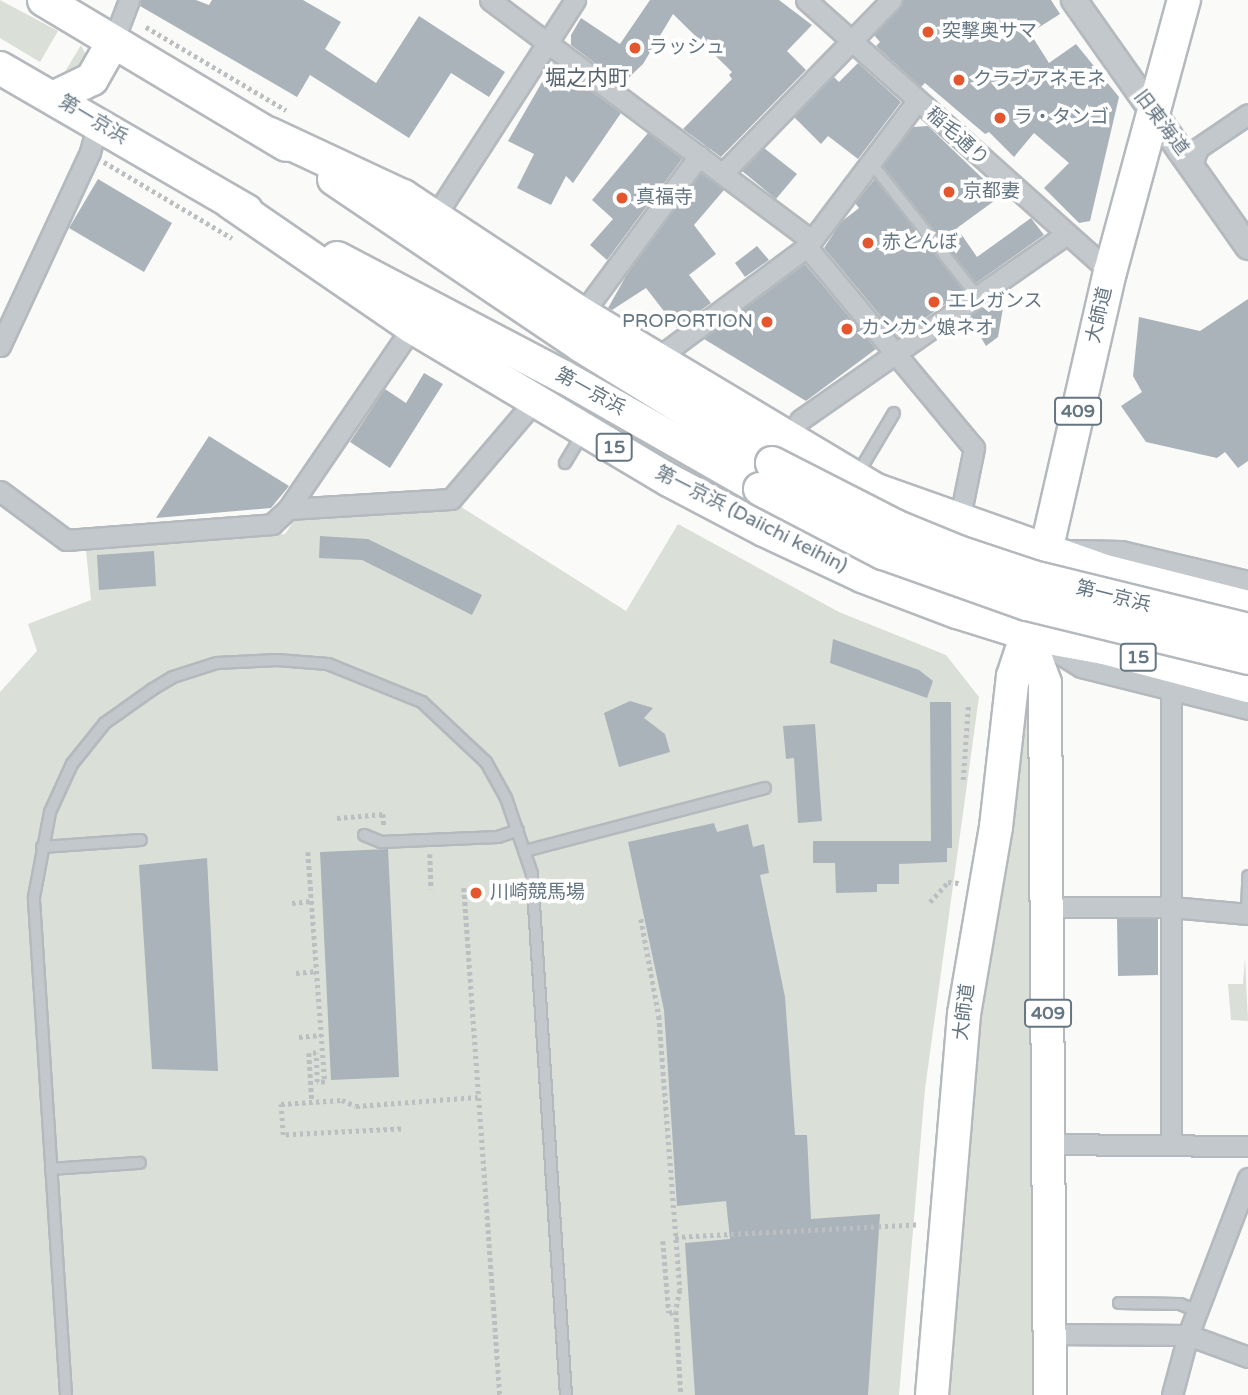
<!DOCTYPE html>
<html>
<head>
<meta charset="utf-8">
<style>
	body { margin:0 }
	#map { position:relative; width:1248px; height:1395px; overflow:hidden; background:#fafaf8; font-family:"Varela Round","Noto Sans JP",sans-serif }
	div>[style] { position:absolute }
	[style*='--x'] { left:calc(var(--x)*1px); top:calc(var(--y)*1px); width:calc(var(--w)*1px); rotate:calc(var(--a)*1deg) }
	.green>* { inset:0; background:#dadfd7 }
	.building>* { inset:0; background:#aab3b9 }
	.path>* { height:4.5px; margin-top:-2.25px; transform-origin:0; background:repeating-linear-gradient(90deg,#bbbfc2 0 3.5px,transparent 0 7px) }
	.roads { filter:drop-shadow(2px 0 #b4b9bd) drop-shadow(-2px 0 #b4b9bd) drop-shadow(0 2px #b4b9bd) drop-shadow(0 -2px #b4b9bd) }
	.service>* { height:10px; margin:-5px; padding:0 5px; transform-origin:5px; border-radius:5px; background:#c3c8cc }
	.minor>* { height:19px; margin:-9.5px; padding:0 9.5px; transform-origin:9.5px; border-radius:9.5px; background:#c3c8cc }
	.tertiary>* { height:24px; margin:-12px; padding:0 12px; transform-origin:12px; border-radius:12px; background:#c3c8cc }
	.trunk>* { height:32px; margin:-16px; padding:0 16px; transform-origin:16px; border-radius:16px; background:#fff }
	.bridges { filter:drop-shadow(2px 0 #b4b9bd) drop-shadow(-2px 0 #b4b9bd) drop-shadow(0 2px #b4b9bd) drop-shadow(0 -2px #b4b9bd) }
	.trunk-bridge>* { height:32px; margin:-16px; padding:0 16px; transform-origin:16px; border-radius:16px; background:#fff }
	.dots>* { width:19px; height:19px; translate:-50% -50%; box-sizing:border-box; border:4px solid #fff; border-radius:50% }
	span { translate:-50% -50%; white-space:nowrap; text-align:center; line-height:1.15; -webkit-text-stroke:7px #fff; paint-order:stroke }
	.shield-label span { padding:2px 5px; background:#fff; border:2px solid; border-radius:5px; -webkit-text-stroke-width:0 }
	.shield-label { font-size:18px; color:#657683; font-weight:700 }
	.poi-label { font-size:19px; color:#657683 }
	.left { translate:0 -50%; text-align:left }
	.right { translate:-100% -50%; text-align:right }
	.street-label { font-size:19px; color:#657683 }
	.neighbourhood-label { font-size:21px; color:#57646e }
</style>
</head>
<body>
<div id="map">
	<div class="green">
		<div style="clip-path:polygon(0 0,58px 31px,40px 62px,0 38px)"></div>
		<div style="clip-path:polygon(81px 45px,86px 55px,69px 79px,63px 75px)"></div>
		<div style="clip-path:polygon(458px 505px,626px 611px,678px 524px,839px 612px,946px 655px,979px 697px,925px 1089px,899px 1395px,0 1395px,0 692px,37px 651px,28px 624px,91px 600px,86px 550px,285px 534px,298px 515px)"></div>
		<div style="clip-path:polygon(1025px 716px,1038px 716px,1040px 1395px,944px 1395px,977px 1003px,997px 921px)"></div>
		<div style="clip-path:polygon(1245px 958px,1248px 1021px,1231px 1020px,1228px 984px,1243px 984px)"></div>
	</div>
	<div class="building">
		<div style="clip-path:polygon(141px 0,196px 0,209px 5px,212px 0,303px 0,341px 22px,325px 49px,376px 83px,419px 16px,505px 72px,489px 97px,451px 73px,409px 138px,310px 75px,297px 97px,140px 6px)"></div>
		<div style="clip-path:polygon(650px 0,779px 0,812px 25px,787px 51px,806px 70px,721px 157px,683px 129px,732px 79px,729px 75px,732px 72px,673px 14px,643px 64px,622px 84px,571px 45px,571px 35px,581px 18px,620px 44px)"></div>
		<div style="clip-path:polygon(903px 0,1051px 0,1060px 14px,1030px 33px,1049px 63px,1076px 44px,1119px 97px,1090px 221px,1079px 223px,1044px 188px,1069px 163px,1034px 133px,1014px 157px,989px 132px,985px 134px,925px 83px,921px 87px,876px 46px,880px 42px,874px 35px)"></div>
		<div style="clip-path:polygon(553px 63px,621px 113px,573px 183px,566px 176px,551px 205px,517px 188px,534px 154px,508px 141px)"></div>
		<div style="clip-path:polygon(858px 63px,901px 102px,858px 159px,828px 136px,821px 144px,794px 117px,834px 77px,839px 82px)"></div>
		<div style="clip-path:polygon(928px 126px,1001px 196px,957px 228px,977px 257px,1031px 218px,1044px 235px,976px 283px,883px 166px,913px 127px)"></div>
		<div style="clip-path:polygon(648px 133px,682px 159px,607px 260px,590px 245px,613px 219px,592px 200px)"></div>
		<div style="clip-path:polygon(764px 148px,797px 174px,776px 199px,742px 171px)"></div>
		<div style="clip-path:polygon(701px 173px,724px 190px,694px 225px,716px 254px,689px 275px,711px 303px,677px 328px,646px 288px,612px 310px,608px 308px,626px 276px)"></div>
		<div style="clip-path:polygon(98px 179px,172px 223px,144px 272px,69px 228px)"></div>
		<div style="clip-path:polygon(875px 179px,964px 291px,898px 337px,824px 248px,841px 222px,859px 208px,855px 203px)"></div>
		<div style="clip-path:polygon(757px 246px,769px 260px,745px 277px,735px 263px)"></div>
		<div style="clip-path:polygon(805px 264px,876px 349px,806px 401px,704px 339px)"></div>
		<div style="clip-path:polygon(996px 298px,1003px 308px,998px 337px,986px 346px,969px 317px)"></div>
		<div style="clip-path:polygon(1248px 299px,1248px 461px,1238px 468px,1225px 452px,1217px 458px,1146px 442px,1121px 406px,1142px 392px,1133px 376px,1139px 317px,1200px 331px)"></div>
		<div style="clip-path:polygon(424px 373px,443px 384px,390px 468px,350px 442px,385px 389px,406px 403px)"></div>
		<div style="clip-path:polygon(209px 436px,289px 486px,271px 508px,156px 518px)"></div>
		<div style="clip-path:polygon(320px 536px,368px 539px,482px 595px,472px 615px,362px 560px,319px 558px)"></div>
		<div style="clip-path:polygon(154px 551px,156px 586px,99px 590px,97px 555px)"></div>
		<div style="clip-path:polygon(833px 639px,919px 670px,933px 681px,927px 698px,830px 663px)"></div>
		<div style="clip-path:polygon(630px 701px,653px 708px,644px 718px,665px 734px,670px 752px,619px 767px,604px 713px)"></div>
		<div style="clip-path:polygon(930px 702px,951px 702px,952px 848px,947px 848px,947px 862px,899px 864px,899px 884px,877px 884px,877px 892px,836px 893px,835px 863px,813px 863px,813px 841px,931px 841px)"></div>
		<div style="clip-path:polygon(815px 724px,822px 821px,798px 823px,794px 758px,786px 759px,783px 726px)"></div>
		<div style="clip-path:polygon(714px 823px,717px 832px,748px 824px,753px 847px,764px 844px,769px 873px,760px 875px,785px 997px,795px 1135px,807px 1135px,811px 1219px,880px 1214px,868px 1395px,695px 1395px,685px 1243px,730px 1239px,726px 1201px,677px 1206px,664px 1010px,628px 842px)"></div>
		<div style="clip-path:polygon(388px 849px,399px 1077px,331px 1080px,320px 852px)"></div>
		<div style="clip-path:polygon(207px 858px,218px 1071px,152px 1069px,139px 865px)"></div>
		<div style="clip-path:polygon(1117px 919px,1158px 919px,1158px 975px,1118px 976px)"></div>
	</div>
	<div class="path">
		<div style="--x:146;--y:27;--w:163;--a:30.7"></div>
		<div style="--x:104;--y:162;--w:149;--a:30.7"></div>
		<div style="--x:963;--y:780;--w:74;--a:-86.1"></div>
		<div style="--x:337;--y:818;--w:46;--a:-5"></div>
		<div style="--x:383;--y:814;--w:12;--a:85"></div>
		<div style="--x:308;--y:852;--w:231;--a:85.8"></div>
		<div style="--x:325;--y:1082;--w:8;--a:180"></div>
		<div style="--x:317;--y:1082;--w:29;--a:-92"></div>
		<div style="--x:316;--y:1053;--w:7;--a:180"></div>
		<div style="--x:309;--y:1053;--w:49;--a:86.5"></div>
		<div style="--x:430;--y:854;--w:35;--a:88"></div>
		<div style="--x:464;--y:888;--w:508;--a:85.94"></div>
		<div style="--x:930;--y:902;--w:27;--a:-48"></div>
		<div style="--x:948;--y:882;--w:11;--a:5"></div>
		<div style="--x:292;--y:903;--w:19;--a:-6"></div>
		<div style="--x:641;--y:919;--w:99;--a:79.5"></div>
		<div style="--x:659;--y:1016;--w:275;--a:85.6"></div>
		<div style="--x:680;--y:1290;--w:21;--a:101"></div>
		<div style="--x:676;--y:1311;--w:84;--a:86.6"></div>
		<div style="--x:296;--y:973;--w:20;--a:-6"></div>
		<div style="--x:299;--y:1037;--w:22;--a:-5"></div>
		<div style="--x:401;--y:1129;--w:118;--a:177.1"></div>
		<div style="--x:283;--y:1135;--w:31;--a:-94"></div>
		<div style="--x:281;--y:1104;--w:61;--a:-3.8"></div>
		<div style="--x:342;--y:1100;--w:15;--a:23"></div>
		<div style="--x:356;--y:1106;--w:122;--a:-4.2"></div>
		<div style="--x:675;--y:1237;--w:245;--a:-3"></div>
		<div style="--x:663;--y:1241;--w:72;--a:85.2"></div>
		<div style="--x:669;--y:1313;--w:7;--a:-16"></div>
	</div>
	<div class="roads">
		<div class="service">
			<div style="--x:872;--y:164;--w:169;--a:51.5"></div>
			<div style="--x:565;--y:463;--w:35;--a:-59"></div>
			<div style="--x:857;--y:475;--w:72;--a:-59.2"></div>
			<div style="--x:364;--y:835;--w:18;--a:22"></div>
			<div style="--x:381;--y:842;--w:117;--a:-2.4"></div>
			<div style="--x:498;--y:837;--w:21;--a:-19"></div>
			<div style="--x:42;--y:847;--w:99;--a:-4"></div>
			<div style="--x:525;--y:851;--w:248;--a:-14.7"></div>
			<div style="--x:1247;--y:914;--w:38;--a:-88"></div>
			<div style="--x:51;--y:1169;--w:89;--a:-3.9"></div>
			<div style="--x:1119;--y:1303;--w:61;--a:0.9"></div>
			<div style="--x:1180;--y:1304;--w:18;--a:22"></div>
			<div style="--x:66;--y:1395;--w:499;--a:-93.7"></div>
			<div style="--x:34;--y:897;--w:86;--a:-79.3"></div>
			<div style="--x:50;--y:812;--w:53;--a:-65.4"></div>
			<div style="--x:72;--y:764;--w:53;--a:-51.2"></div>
			<div style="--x:105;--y:723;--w:59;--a:-35.3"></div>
			<div style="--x:153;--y:689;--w:23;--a:-31"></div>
			<div style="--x:173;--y:677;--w:46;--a:-17.7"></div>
			<div style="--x:217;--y:663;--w:60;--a:-2.9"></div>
			<div style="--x:277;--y:660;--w:51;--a:4.5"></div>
			<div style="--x:328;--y:664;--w:101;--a:22"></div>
			<div style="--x:422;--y:702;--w:88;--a:43.2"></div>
			<div style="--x:486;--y:762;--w:41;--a:60.9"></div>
			<div style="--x:506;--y:798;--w:80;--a:71.1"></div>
			<div style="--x:532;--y:874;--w:522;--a:86.27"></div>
		</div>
		<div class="minor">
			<div style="--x:490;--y:0;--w:401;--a:36.8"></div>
			<div style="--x:806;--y:0;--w:408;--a:41.8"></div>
			<div style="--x:113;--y:42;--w:45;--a:-69.1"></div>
			<div style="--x:1192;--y:164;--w:17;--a:-69"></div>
			<div style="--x:1198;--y:148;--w:60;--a:-34.2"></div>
			<div style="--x:722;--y:174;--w:243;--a:-45.8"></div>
			<div style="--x:434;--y:218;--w:260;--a:-57.1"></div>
			<div style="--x:807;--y:247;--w:261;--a:50.3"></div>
			<div style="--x:974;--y:448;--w:76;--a:101.5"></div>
			<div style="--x:582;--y:314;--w:197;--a:-53.5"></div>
			<div style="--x:0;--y:346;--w:214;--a:-65.1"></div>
			<div style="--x:90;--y:152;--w:30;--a:-75"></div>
			<div style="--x:656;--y:359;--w:188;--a:-36.6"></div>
			<div style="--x:807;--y:247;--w:183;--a:-53"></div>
			<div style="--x:800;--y:420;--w:325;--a:-34.9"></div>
			<div style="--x:0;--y:491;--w:82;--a:36.6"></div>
			<div style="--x:66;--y:540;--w:207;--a:-4.4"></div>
			<div style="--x:272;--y:524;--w:22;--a:-43"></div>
			<div style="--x:288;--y:509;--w:220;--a:-55.7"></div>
			<div style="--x:288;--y:509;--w:163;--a:-3.5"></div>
			<div style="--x:451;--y:499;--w:131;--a:-49.6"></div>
			<div style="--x:1067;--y:550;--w:54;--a:1.1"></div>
			<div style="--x:1121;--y:551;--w:130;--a:13.3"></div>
			<div style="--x:1044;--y:644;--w:44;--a:31.9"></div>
			<div style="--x:1081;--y:667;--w:172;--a:14.1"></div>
			<div style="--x:1171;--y:691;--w:454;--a:90"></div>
			<div style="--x:1048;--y:907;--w:123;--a:0"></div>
			<div style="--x:1171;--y:907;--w:77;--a:5.2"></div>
			<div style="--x:1049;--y:1144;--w:199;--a:0.6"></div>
			<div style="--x:1050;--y:1334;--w:138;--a:0.4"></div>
			<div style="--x:1188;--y:1335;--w:64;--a:20.1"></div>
			<div style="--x:1172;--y:1395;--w:62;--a:-75.1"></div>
			<div style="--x:1188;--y:1335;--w:168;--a:-69.1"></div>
		</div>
		<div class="tertiary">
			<div style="--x:1074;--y:0;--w:302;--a:54.8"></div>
		</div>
		<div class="trunk">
			<div style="--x:44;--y:0;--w:282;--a:30.9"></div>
			<div style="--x:0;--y:68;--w:285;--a:30.1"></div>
			<div style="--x:55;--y:97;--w:41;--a:-25.9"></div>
			<div style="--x:92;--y:79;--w:43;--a:-60.4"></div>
			<div style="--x:270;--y:134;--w:147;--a:25"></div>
			<div style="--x:403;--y:196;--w:214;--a:33.4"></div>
			<div style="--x:582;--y:314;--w:343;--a:30.9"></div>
			<div style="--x:876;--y:490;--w:243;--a:19.5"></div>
			<div style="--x:1105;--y:571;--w:147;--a:14.1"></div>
			<div style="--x:334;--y:179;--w:297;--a:34"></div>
			<div style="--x:580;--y:345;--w:225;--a:31.6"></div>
			<div style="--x:230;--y:202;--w:221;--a:34.5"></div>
			<div style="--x:412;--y:327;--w:299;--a:30.8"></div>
			<div style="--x:669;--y:480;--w:107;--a:27.8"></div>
			<div style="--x:764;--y:530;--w:108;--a:25.1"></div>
			<div style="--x:862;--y:576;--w:102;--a:20.8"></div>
			<div style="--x:957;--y:612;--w:73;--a:17.4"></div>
			<div style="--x:1027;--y:634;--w:78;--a:10.3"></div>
			<div style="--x:1104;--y:648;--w:149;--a:14.8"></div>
			<div style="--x:337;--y:258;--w:256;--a:27.7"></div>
			<div style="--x:564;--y:377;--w:226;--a:29.7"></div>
			<div style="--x:1027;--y:634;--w:52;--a:69.8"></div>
			<div style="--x:1045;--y:683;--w:712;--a:89.6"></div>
			<div style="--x:932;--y:1395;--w:382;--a:-85.2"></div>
			<div style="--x:964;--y:1014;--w:190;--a:-80.3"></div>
			<div style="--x:996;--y:827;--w:152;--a:-83.6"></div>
			<div style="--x:1013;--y:676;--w:44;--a:-71.6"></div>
			<div style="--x:1027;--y:634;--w:371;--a:-77.1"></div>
			<div style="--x:1110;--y:272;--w:282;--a:-74.8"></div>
		</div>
	</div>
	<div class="bridges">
		<div class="trunk-bridge">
			<div style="--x:772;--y:463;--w:138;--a:27.1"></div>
			<div style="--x:895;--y:526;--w:68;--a:22.4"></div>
			<div style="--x:958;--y:552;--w:79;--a:18.4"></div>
			<div style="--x:1033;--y:577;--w:221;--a:13.8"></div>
			<div style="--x:760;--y:489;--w:139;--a:27.5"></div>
			<div style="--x:883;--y:553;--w:153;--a:19.5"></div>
			<div style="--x:1027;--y:604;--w:228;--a:13.7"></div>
		</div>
	</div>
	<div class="dots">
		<div style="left:928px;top:32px;background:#e4572e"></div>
		<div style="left:635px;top:48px;background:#e4572e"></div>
		<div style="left:959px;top:80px;background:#e4572e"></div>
		<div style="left:1000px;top:118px;background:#e4572e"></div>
		<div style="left:949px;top:192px;background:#e4572e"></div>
		<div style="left:622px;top:198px;background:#e4572e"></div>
		<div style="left:868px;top:243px;background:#e4572e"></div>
		<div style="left:934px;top:302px;background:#e4572e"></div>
		<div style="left:767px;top:322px;background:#e4572e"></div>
		<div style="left:847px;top:329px;background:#e4572e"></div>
		<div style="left:476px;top:893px;background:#e4572e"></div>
	</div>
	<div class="shield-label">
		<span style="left:1078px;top:411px">409</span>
		<span style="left:614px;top:447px">15</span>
		<span style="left:1138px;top:657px">15</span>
		<span style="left:1048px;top:1013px">409</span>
	</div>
	<div class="poi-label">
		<span class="left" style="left:942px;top:32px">突撃奥サマ</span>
		<span class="left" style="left:649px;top:48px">ラッシュ</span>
		<span class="left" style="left:973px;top:80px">クラブアネモネ</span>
		<span class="left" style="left:1014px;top:118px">ラ・タンゴ</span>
		<span class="left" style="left:963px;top:192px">京都妻</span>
		<span class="left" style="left:636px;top:198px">真福寺</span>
		<span class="left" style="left:882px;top:243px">赤とんぼ</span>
		<span class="left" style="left:948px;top:302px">エレガンス</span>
		<span class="right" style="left:753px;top:322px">PROPORTION</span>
		<span class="left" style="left:861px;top:329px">カンカン娘ネオ</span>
		<span class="left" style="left:490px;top:893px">川崎競馬場</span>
	</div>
	<div class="street-label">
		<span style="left:93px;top:120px;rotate:31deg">第一京浜</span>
		<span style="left:1161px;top:123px;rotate:53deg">旧東海道</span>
		<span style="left:957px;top:137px;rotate:42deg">稲毛通り</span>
		<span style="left:1100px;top:315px;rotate:-77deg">大師道</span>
		<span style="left:590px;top:392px;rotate:29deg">第一京浜</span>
		<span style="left:751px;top:520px;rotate:27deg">第一京浜 (Daiichi keihin)</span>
		<span style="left:1113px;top:597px;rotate:14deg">第一京浜</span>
		<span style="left:965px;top:1012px;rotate:-83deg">大師道</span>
	</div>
	<div class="neighbourhood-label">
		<span style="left:587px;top:79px">堀之内町</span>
	</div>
</div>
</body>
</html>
